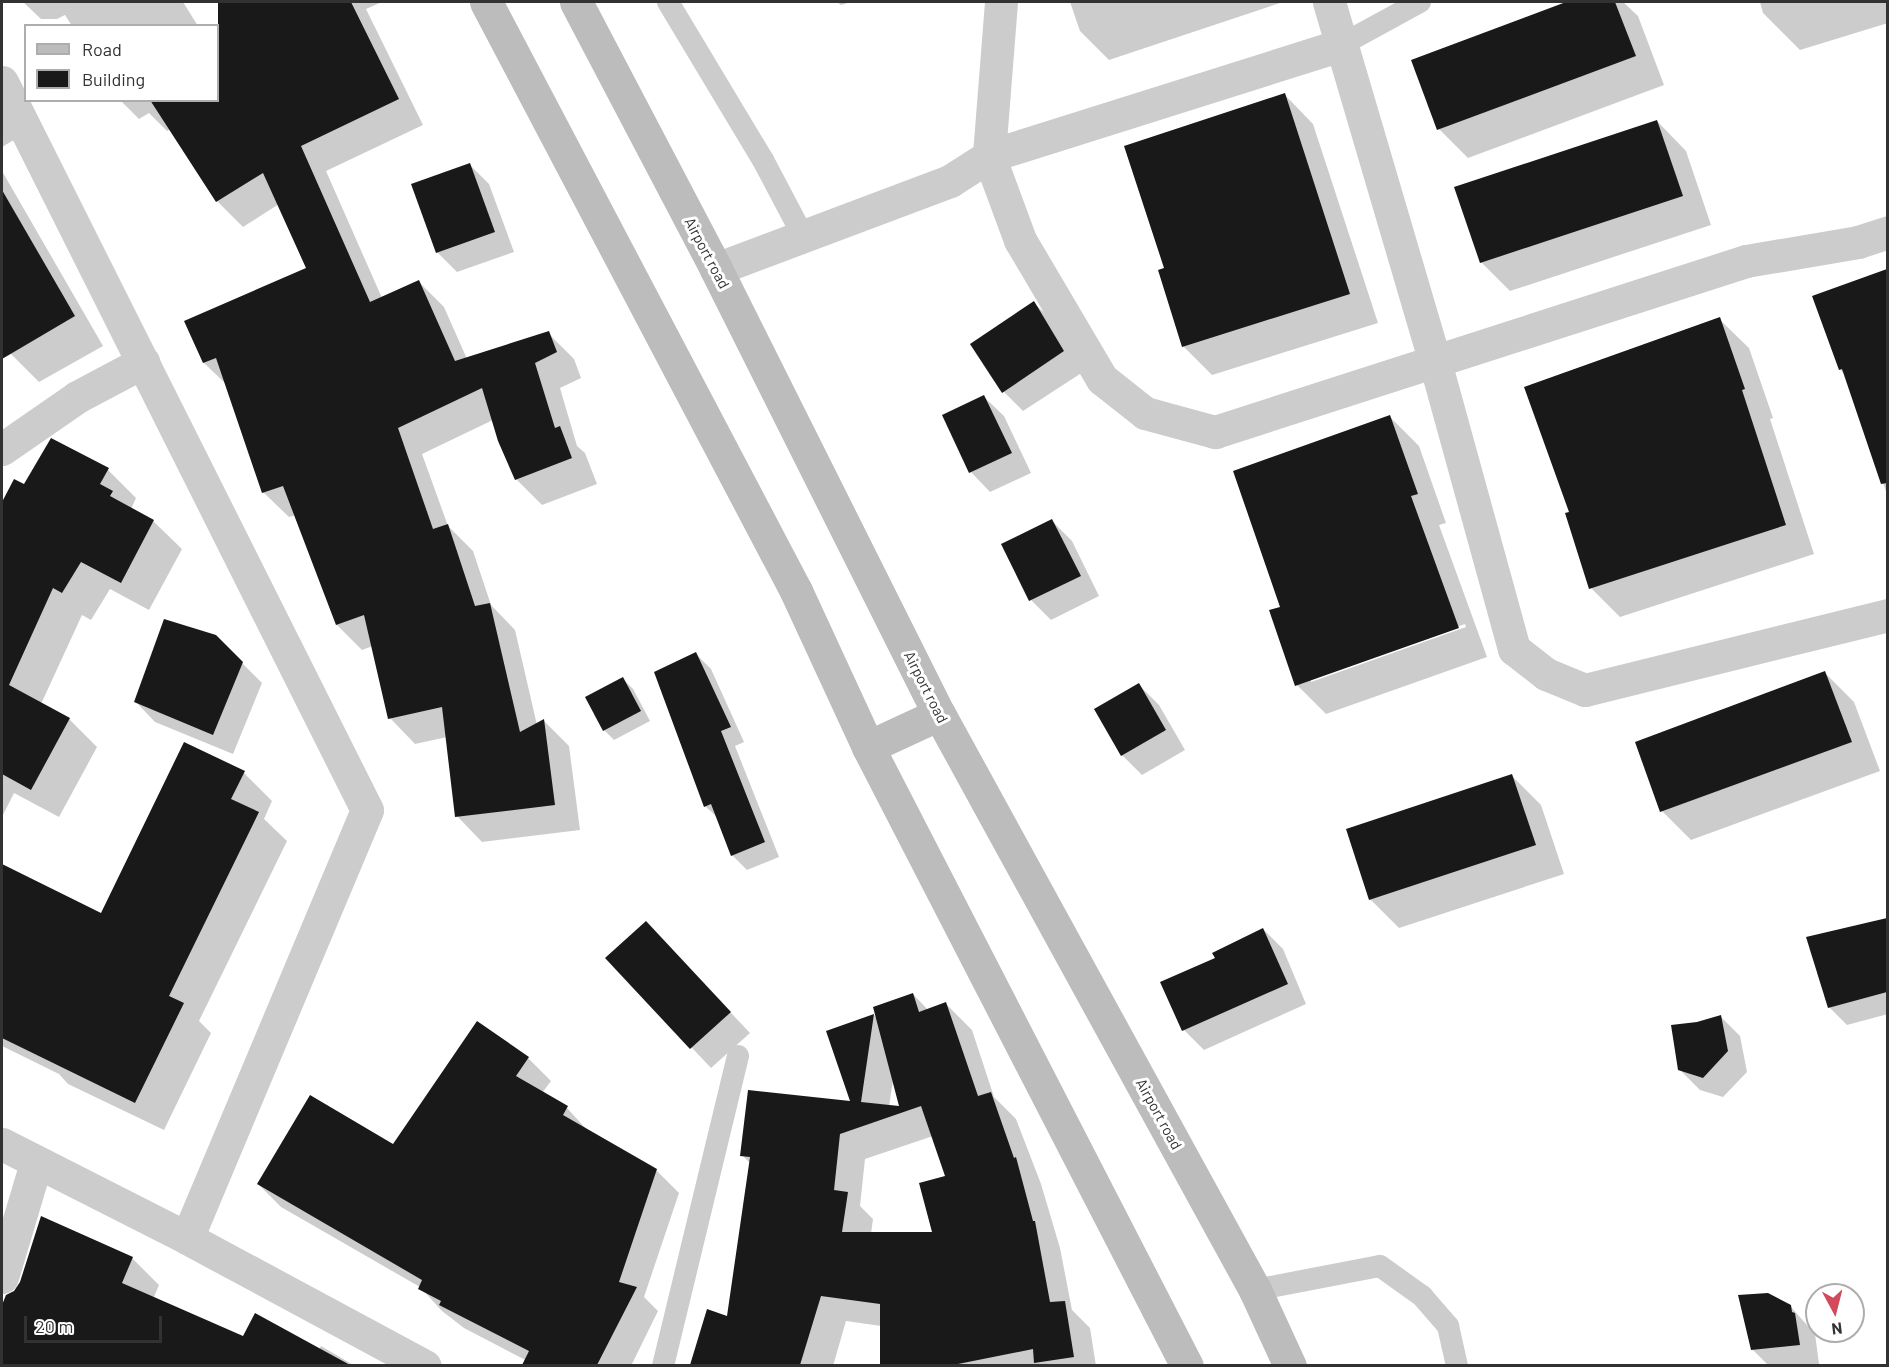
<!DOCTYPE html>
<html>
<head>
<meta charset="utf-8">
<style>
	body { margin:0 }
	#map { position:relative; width:1889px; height:1367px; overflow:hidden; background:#fff; font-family:Barlow,sans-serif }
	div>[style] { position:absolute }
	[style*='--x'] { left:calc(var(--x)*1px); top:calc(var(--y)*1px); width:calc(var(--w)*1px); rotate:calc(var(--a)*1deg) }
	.shadow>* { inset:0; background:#0003 }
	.building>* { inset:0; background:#191919 }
	.service>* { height:22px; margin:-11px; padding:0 11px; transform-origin:11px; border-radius:11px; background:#ccc }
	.minor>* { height:33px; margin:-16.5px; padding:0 16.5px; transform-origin:16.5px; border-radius:16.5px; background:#ccc }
	.secondary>* { height:33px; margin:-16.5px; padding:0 16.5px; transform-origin:16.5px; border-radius:16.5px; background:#bcbcbc }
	span { translate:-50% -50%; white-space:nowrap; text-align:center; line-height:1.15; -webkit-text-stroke:6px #fff; paint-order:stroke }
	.street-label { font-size:15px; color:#323232 }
	.frame { position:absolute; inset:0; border:3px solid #323232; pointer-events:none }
	.legend { position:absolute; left:24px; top:24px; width:195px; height:78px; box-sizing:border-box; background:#fff; border:2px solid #adadad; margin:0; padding:8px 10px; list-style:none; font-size:18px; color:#323232 }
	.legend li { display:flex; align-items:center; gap:12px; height:30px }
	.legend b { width:30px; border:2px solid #adadad }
	.north { position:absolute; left:1805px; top:1283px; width:60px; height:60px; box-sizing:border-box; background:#fff; border:2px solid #adadad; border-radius:50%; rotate:173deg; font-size:16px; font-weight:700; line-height:24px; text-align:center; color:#323232 }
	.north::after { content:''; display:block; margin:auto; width:21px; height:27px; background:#d24a5c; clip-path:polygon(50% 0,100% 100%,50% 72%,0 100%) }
	.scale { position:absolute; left:24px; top:1316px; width:138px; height:27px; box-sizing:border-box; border:3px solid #323232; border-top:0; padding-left:8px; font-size:18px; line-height:21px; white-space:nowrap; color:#323232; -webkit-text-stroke:4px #fff; paint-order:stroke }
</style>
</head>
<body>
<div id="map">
	<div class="shadow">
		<div style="clip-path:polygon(23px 2px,183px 2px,198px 26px,72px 26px,65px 15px,57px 19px,41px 19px)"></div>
		<div style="clip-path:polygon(241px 2px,382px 2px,366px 9px,423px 125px,326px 171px,382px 298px,418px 281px,444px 307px,467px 359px,548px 333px,574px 359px,581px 378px,560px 388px,577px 446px,585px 453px,597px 484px,542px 505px,516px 479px,493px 420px,422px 454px,448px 526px,473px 551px,491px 605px,515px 630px,537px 725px,544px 721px,569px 746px,580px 830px,482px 842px,457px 816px,447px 737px,415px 744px,390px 718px,373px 646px,362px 650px,337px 625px,296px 515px,289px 517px,263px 492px,227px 385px,204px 363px,186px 322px,308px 269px,279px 204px,243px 227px,217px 201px,171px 129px,167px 131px,149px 113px,139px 119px,120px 100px,218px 100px,218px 57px,260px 127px,292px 109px)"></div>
		<div style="clip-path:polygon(837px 2px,851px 2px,841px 5px)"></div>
		<div style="clip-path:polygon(1070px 2px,1283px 2px,1109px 60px,1080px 31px)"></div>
		<div style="clip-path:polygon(1571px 2px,1623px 2px,1638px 16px,1664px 85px,1468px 158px,1439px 129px,1413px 60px)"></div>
		<div style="clip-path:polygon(1760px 2px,1888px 2px,1888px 23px,1800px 50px,1763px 13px)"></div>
		<div style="clip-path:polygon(1284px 94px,1313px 124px,1378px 323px,1212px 375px,1183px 346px,1166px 269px)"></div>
		<div style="clip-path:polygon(2px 106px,19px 137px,2px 147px)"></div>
		<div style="clip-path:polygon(1657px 121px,1686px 151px,1711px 225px,1510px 291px,1481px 262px)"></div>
		<div style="clip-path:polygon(470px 165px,489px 184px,514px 252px,457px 272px,437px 252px)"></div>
		<div style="clip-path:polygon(2px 171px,103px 346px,39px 382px,10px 353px,5px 345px,2px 352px)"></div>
		<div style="clip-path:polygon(1888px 271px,1888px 497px,1845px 375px,1840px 369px,1814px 297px)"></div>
		<div style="clip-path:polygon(1034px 303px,1054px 322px,1083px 372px,1023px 411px,1004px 392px)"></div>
		<div style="clip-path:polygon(1719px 319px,1749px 348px,1773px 418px,1770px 419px,1814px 554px,1620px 617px,1591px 588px,1571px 513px)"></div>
		<div style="clip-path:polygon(984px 397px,1004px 416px,1031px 473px,990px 492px,971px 472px,944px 416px)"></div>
		<div style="clip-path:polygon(evenodd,1390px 417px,1419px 446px,1446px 523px,1439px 525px,1487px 657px,1326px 714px,1297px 685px,1282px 607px,1390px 417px,1465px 624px,1466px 627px,1311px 682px,1311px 679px,1465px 624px)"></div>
		<div style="clip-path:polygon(52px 440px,108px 470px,136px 498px,131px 509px,153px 521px,182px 549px,149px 610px,110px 589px,91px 620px,82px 615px,41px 704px,69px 719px,97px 747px,59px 817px,14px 793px,2px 817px,2px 505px,14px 481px,24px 486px)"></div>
		<div style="clip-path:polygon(1052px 521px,1072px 541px,1099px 596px,1051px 620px,1031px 600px)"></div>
		<div style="clip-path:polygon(215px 636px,262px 683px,233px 754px,155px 722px,136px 702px)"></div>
		<div style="clip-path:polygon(696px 654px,711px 669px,744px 742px,735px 746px,779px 857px,747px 870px,732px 855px,719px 819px,705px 806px)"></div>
		<div style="clip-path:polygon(1825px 673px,1854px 702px,1880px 771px,1691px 840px,1662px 811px)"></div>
		<div style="clip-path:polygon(623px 679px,633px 689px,650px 721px,614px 740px,604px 730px,587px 698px)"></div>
		<div style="clip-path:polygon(1139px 685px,1159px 705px,1185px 750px,1142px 775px,1122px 755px)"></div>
		<div style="clip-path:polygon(244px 773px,272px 801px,264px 819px,287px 841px,199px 1021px,211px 1033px,164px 1130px,68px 1084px,59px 1074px,2px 1046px,2px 865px,102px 915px)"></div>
		<div style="clip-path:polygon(1512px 776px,1541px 805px,1564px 874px,1399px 928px,1370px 899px)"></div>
		<div style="clip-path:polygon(1888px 919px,1888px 1014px,1847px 1025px,1830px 1008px,1808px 938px)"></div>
		<div style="clip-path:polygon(646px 923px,750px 1033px,711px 1068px,607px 958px)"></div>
		<div style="clip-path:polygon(1263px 929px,1283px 949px,1306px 1004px,1204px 1050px,1184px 1030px,1217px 959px)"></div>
		<div style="clip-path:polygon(evenodd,913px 994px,928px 1010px,946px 1004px,972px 1030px,994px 1097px,1016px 1119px,1041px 1184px,1060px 1248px,1072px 1310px,1090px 1328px,1096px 1366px,882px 1366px,881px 1326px,846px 1321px,833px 1366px,691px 1366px,708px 1311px,728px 1318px,751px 1164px,742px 1155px,852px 1103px,874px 1015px,877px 1019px,913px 994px,893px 1080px,901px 1108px,889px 1107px,893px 1080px,913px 994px,933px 1136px,947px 1177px,934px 1234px,871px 1234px,873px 1219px,860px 1206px,865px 1159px,933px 1136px)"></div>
		<div style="clip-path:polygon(1720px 1016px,1740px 1036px,1747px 1072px,1723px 1097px,1700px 1090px,1680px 1070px,1697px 1024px)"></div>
		<div style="clip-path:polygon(528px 1058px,551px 1081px,542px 1093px,567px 1108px,589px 1132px,656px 1170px,679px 1193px,644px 1297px,658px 1311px,631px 1366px,537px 1366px,464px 1328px,442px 1311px,420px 1287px,281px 1207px,258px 1184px,393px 1146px)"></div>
		<div style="clip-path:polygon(132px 1258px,159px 1285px,153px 1299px,244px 1338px,319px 1350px,321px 1346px,355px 1366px,2px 1366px,2px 1308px,7px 1296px)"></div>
		<div style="clip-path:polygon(1791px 1307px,1815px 1334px,1819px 1364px,1769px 1366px,1752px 1349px)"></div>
	</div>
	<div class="building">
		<div style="clip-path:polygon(218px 2px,351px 2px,399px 99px,301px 146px,370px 302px,419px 280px,455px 361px,549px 331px,557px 352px,535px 363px,555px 428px,560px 426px,572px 458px,515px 480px,498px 441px,482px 388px,398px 428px,433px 529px,448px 524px,475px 606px,490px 603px,520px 732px,544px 719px,555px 805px,455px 817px,442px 707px,388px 719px,364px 615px,336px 625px,283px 486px,262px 493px,216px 358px,203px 363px,184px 321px,306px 268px,263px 173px,216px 202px,150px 100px,218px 100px)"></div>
		<div style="clip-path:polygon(1566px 2px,1615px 2px,1636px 56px,1437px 130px,1411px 60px)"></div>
		<div style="clip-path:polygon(1285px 93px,1350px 294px,1182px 347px,1158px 270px,1164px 268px,1124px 146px)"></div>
		<div style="clip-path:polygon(1657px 120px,1683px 196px,1480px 263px,1454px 187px)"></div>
		<div style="clip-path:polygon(470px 163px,495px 232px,436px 253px,411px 184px)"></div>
		<div style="clip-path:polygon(2px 190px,75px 316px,2px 359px)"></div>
		<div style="clip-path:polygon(1887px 269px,1887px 483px,1881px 484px,1842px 369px,1839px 370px,1812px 296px)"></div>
		<div style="clip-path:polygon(1034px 301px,1064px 351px,1002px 393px,970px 344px)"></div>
		<div style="clip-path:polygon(1720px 317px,1745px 389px,1742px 390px,1786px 525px,1589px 589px,1565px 513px,1569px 512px,1524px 387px)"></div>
		<div style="clip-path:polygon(984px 395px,1012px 453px,969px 473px,942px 415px)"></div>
		<div style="clip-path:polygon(1390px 415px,1418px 494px,1411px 496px,1459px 628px,1295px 686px,1269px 610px,1280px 607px,1233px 471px)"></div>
		<div style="clip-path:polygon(51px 438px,109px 468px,100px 484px,113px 491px,110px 496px,154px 520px,121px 583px,81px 562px,62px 593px,53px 588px,9px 685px,70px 718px,31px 790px,2px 774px,2px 502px,14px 479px,24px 484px)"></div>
		<div style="clip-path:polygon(1052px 519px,1081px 576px,1029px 601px,1001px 544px)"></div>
		<div style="clip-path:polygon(164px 619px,216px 635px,243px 662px,213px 735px,134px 702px)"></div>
		<div style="clip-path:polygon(696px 652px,731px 727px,721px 731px,765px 842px,731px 856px,711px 804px,704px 807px,654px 672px)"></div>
		<div style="clip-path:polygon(1825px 671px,1852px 742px,1660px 812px,1635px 742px)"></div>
		<div style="clip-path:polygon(623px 677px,641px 711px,603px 731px,585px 697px)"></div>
		<div style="clip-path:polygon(1139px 683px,1166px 730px,1121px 756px,1094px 709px)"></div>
		<div style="clip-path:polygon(184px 742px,245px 771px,231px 799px,259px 812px,169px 996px,184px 1003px,135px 1103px,2px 1038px,2px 864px,101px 913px)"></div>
		<div style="clip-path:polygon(1512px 774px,1536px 845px,1369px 900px,1346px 829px)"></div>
		<div style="clip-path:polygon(1887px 918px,1887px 992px,1828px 1008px,1806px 937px)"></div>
		<div style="clip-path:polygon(646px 921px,731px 1012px,690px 1049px,605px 958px)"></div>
		<div style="clip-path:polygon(1263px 928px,1288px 984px,1182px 1031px,1160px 982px,1215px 958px,1212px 953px)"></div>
		<div style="clip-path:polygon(evenodd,913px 993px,919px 1012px,946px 1002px,978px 1096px,991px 1092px,1014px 1158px,1016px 1157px,1033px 1221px,1035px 1221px,1050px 1302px,1065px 1301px,1074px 1357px,1034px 1363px,1033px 1349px,953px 1365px,880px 1365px,880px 1304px,821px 1296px,800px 1365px,690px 1365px,707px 1309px,727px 1316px,750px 1157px,740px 1156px,748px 1090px,850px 1101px,826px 1031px,874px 1014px,861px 1102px,899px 1106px,873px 1007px,913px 993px,921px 1106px,945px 1176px,919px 1183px,932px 1232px,842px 1232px,848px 1192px,834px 1190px,840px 1134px,921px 1106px)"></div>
		<div style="clip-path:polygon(1721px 1015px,1728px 1051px,1703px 1078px,1678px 1070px,1671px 1025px,1697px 1022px)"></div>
		<div style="clip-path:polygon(477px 1021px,529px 1057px,516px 1076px,568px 1106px,563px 1115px,657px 1169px,619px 1282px,637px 1287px,597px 1365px,522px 1365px,529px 1351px,439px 1305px,441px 1301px,418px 1289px,422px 1280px,257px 1184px,310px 1095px,393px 1144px)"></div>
		<div style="clip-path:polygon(41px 1216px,133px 1257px,122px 1283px,243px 1336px,255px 1313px,350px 1365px,2px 1365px,2px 1305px,6px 1295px,14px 1291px,20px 1282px)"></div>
		<div style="clip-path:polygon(1768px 1293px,1791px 1305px,1792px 1312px,1795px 1313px,1800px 1345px,1751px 1350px,1738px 1295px)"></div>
	</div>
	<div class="service">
		<div style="--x:668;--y:2;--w:184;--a:59"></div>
		<div style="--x:763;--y:160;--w:86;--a:62.2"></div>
		<div style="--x:1341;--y:45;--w:90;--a:-28.6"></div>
		<div style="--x:1255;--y:1290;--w:127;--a:-10.9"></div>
		<div style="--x:1380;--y:1266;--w:52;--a:35.5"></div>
		<div style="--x:1422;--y:1296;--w:40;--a:49"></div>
		<div style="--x:1448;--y:1326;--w:41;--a:77.3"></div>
		<div style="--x:663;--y:1366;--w:319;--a:-76.4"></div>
	</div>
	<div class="minor">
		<div style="--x:1001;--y:2;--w:154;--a:94.5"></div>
		<div style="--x:989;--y:156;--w:90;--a:69.7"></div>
		<div style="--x:1020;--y:240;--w:161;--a:59.5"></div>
		<div style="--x:1102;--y:379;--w:55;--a:38.3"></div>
		<div style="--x:1145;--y:413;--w:73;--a:15.2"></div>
		<div style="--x:1215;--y:432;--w:558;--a:-17.85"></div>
		<div style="--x:1746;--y:261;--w:114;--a:-9.6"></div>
		<div style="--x:1858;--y:242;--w:32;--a:-18"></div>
		<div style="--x:1329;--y:2;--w:375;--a:73.6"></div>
		<div style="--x:1435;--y:362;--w:298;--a:74.6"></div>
		<div style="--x:1514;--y:649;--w:41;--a:38"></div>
		<div style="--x:1546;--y:674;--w:42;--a:22.3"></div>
		<div style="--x:1585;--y:690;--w:312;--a:-13.9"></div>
		<div style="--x:2;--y:82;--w:814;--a:63.37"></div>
		<div style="--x:367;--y:810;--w:464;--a:112.8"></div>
		<div style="--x:716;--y:269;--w:250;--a:-20.6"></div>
		<div style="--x:950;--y:181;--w:46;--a:-32.7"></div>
		<div style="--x:989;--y:156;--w:369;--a:-17.5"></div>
		<div style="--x:2;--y:449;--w:91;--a:-34.7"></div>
		<div style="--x:77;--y:397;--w:75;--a:-27.9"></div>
		<div style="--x:2;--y:1144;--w:208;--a:26.9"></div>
		<div style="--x:187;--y:1238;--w:270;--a:28.3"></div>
		<div style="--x:2;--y:1277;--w:119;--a:-73.4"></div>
	</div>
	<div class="secondary">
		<div style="--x:486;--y:2;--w:666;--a:62.24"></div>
		<div style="--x:796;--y:591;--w:172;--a:65.2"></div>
		<div style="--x:868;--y:747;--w:696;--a:62.74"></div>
		<div style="--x:576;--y:2;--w:301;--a:62.3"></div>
		<div style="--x:716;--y:269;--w:498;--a:63.4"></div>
		<div style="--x:939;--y:714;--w:657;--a:61.25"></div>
		<div style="--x:1255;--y:1290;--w:84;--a:65.3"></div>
		<div style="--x:868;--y:747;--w:78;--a:-24.9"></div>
	</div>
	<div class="street-label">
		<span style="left:707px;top:253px;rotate:62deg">Airport road</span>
		<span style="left:926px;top:687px;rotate:63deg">Airport road</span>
		<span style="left:1159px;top:1114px;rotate:61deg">Airport road</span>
	</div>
	<div class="frame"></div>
	<ul class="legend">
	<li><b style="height:8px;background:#bcbcbc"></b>Road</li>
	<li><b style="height:16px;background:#191919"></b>Building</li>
	</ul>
	<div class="north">N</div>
	<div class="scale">20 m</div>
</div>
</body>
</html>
